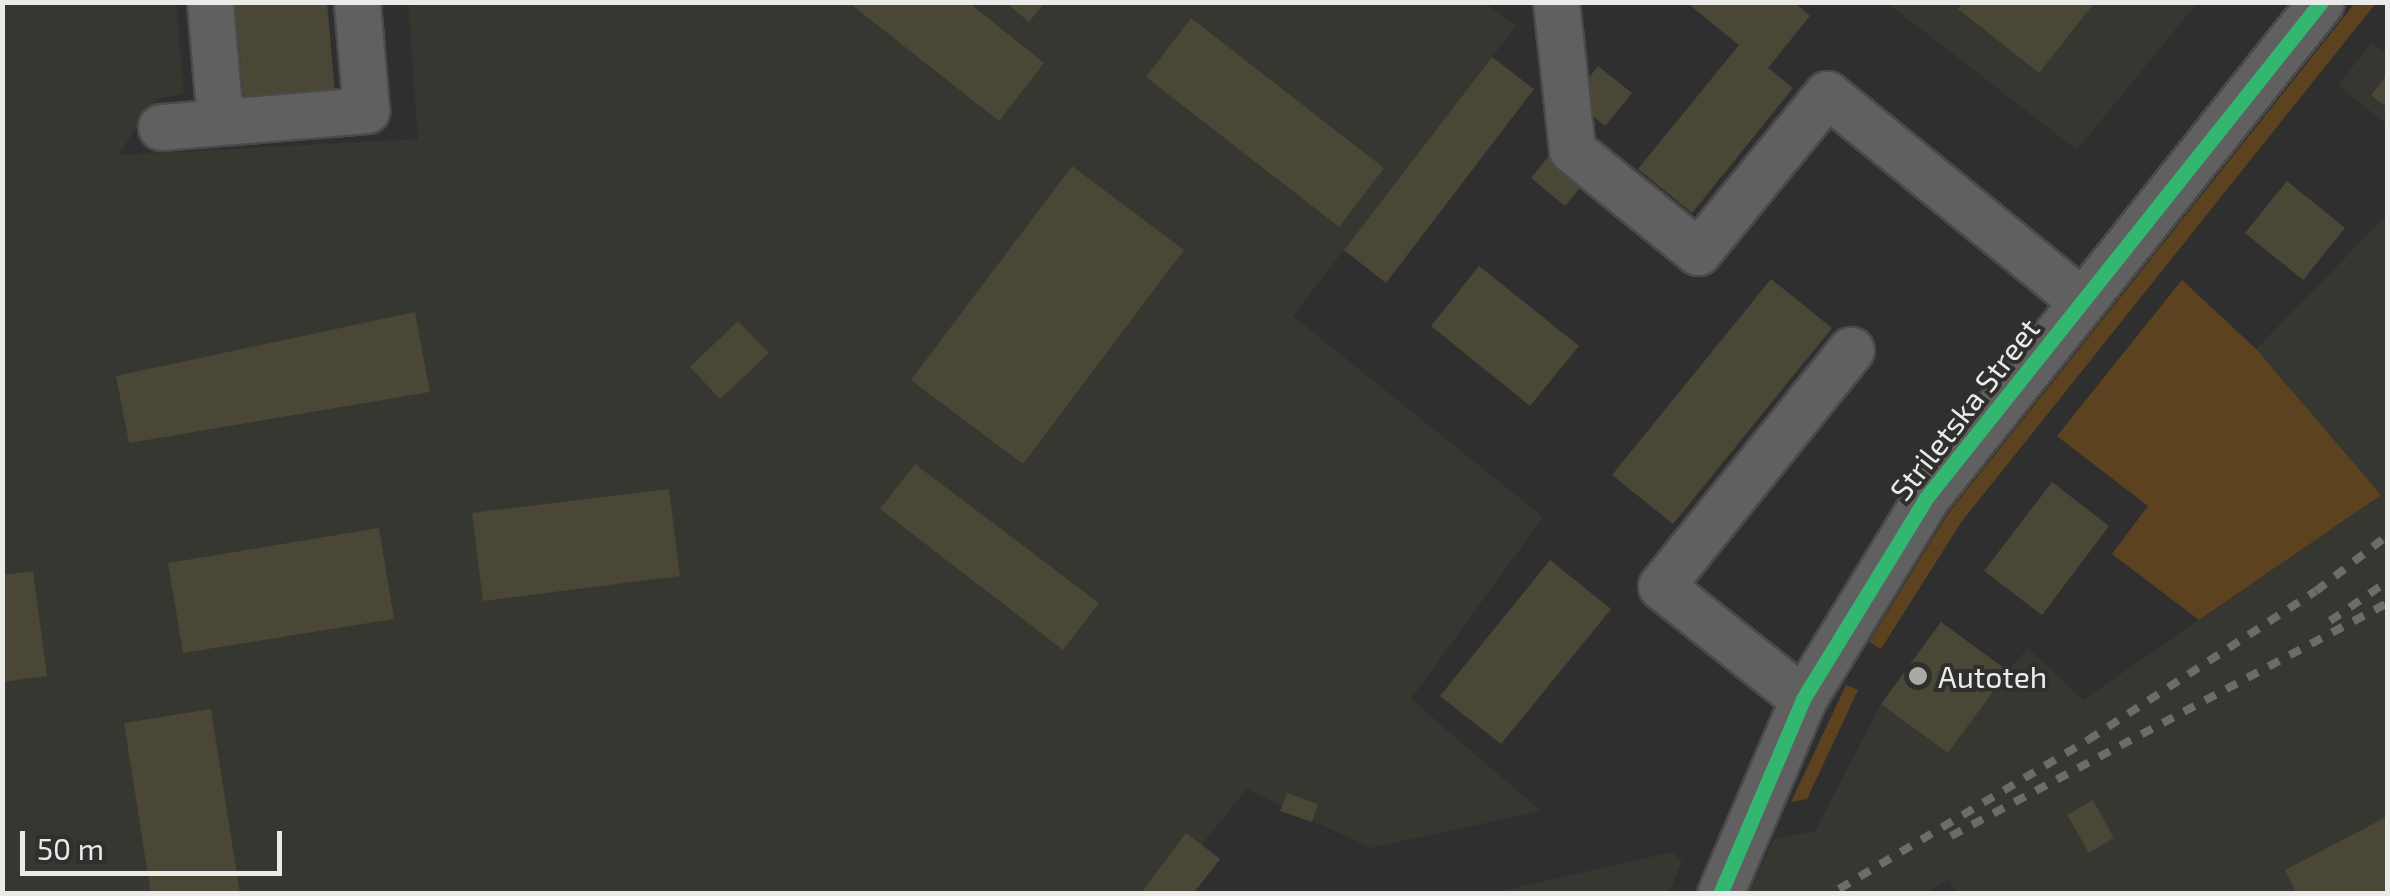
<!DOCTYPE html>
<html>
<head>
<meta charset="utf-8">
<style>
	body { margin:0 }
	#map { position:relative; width:2390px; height:896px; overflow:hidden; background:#2f2f2f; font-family:"Exo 2",sans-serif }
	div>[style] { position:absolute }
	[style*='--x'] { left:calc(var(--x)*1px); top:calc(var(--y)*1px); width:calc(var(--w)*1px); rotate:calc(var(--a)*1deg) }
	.built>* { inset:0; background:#353730 }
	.green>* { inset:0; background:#5d421f }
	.building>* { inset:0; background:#4a4736 }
	.roads { filter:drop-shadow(2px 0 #4a4a4a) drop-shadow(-2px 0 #4a4a4a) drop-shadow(0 2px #4a4a4a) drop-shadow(0 -2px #4a4a4a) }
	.minor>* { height:45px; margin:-22.5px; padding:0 22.5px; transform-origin:22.5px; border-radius:22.5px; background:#606060 }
	.rail>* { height:8px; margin-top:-4px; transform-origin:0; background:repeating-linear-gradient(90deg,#6c6c6c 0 12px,transparent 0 24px) }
	.cycleway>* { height:15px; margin:-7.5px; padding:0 7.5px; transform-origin:7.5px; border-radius:7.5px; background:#33b770 }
	.dots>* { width:28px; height:28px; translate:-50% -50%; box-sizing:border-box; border:5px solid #2f302e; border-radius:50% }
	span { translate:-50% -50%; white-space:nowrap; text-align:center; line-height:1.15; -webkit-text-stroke:8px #2f302e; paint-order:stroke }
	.street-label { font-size:30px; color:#eaebe9 }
	.poi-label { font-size:30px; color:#eaebe9 }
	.left { translate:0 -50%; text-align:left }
	.frame { position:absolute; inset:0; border:5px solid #eaebe9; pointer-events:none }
	.scale { position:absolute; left:20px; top:831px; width:262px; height:45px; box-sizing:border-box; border:5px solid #eaebe9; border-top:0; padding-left:12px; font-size:30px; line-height:35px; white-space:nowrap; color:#eaebe9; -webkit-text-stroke:8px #2f302e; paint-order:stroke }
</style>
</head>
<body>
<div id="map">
	<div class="built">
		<div style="clip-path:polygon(2px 3px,176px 3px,184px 94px,156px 99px,118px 155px,418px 139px,408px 3px,1485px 3px,1516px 26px,1293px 316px,1543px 517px,1411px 699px,1541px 811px,1370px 848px,1247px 789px,1202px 844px,1220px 859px,1193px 893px,3px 893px)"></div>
		<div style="clip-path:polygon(1887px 3px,2197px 3px,2077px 150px)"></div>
		<div style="clip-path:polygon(2372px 42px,2387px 55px,2387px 125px,2338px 85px)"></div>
		<div style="clip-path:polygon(2387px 215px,2387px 893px,1957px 894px,1949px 880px,1924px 893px,1748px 894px,1774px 839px,1815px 831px,1881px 704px,1941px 622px,2008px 671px,2028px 648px,2083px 700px,2380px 495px,2256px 349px)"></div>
		<div style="clip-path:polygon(1672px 852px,1682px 861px,1669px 893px,1492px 893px)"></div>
	</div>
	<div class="green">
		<div style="clip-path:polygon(2355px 3px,2376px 3px,1962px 521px,1881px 649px,1869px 642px,1949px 512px)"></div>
		<div style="clip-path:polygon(2182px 280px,2256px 349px,2381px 495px,2199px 620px,2112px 554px,2148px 506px,2057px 436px)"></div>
		<div style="clip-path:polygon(1846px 685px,1858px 690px,1807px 799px,1791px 802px)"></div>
	</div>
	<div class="building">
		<div style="clip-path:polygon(235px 2px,327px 2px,335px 93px,244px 102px)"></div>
		<div style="clip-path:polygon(848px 2px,968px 2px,1044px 63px,999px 121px)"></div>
		<div style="clip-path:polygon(1005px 2px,1045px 2px,1029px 22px)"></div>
		<div style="clip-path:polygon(1686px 2px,1794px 2px,1810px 16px,1768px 68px,1793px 88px,1692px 213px,1638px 169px,1739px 45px)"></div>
		<div style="clip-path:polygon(1963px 2px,2095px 2px,2039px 73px,1958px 9px)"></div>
		<div style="clip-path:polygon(1191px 18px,1384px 168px,1339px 227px,1146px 77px)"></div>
		<div style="clip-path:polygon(1492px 57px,1534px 89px,1386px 283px,1344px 250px)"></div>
		<div style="clip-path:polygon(1598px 66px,1632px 93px,1605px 126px,1572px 99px)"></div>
		<div style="clip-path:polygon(2388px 73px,2388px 108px,2371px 95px)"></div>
		<div style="clip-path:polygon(1552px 152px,1586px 180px,1565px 206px,1531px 178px)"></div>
		<div style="clip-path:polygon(1072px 166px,1184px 250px,1023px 464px,911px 380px)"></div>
		<div style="clip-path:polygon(2287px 181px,2345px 228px,2303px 280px,2245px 233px)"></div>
		<div style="clip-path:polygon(1479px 266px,1579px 346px,1530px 406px,1431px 326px)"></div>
		<div style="clip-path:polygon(1771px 279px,1832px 328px,1673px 524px,1612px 475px)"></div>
		<div style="clip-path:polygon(415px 312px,430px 392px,129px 443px,116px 376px)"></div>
		<div style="clip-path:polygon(738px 321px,769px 353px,720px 399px,690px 367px)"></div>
		<div style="clip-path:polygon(915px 464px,1099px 603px,1063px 650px,880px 509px)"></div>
		<div style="clip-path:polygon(2052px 482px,2109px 526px,2042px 615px,1984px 571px)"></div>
		<div style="clip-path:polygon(669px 489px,680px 576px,483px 601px,472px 513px)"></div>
		<div style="clip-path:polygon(379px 528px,394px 619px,183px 653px,168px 563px)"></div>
		<div style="clip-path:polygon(1550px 560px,1611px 609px,1501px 744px,1440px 696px)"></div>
		<div style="clip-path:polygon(33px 571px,47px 676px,2px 682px,2px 575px)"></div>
		<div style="clip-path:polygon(1941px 622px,2008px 671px,1948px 753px,1881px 704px)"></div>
		<div style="clip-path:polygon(211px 709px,240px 894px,151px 894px,124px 723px)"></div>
		<div style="clip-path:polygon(1287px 793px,1318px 804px,1312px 822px,1280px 811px)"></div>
		<div style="clip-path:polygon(2093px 800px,2114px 838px,2089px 853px,2067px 815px)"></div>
		<div style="clip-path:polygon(2388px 816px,2388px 894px,2297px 894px,2285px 870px)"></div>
		<div style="clip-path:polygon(1186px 833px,1220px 859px,1193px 894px,1140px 894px)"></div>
	</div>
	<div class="roads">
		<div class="minor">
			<div style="--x:210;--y:2;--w:120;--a:85.2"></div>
			<div style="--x:1556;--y:2;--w:149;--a:83.8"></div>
			<div style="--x:1572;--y:150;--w:162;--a:39"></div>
			<div style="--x:1698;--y:252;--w:204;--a:-50.8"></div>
			<div style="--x:1827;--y:94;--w:328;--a:39.1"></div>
			<div style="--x:161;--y:127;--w:206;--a:-4.7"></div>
			<div style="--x:366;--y:110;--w:108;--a:-94.8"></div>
			<div style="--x:1803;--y:699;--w:181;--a:-141.5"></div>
			<div style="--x:1661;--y:586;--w:303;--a:-51.2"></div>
			<div style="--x:1720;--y:894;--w:212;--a:-66.9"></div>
			<div style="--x:1803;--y:699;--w:236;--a:-58.5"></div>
			<div style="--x:1926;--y:498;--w:634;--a:-51.47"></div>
		</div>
	</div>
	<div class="rail">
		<div style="--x:2330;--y:621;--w:70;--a:-34.6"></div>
		<div style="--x:1951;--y:836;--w:495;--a:-28.1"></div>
		<div style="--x:1839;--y:889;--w:290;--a:-30.9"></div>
		<div style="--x:2088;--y:740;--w:272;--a:-33.2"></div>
		<div style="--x:2316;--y:591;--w:91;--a:-37.9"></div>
	</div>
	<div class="cycleway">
		<div style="--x:1720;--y:894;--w:212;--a:-66.9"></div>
		<div style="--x:1803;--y:699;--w:236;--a:-58.5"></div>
		<div style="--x:1926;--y:498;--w:634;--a:-51.47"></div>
	</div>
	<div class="dots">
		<div style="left:1918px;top:676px;background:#a9a9a8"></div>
	</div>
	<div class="street-label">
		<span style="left:1964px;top:409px;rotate:-52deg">Striletska Street</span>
	</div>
	<div class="poi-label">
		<span class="left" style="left:1938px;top:676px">Autoteh</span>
	</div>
	<div class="frame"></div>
	<div class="scale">50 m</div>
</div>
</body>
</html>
